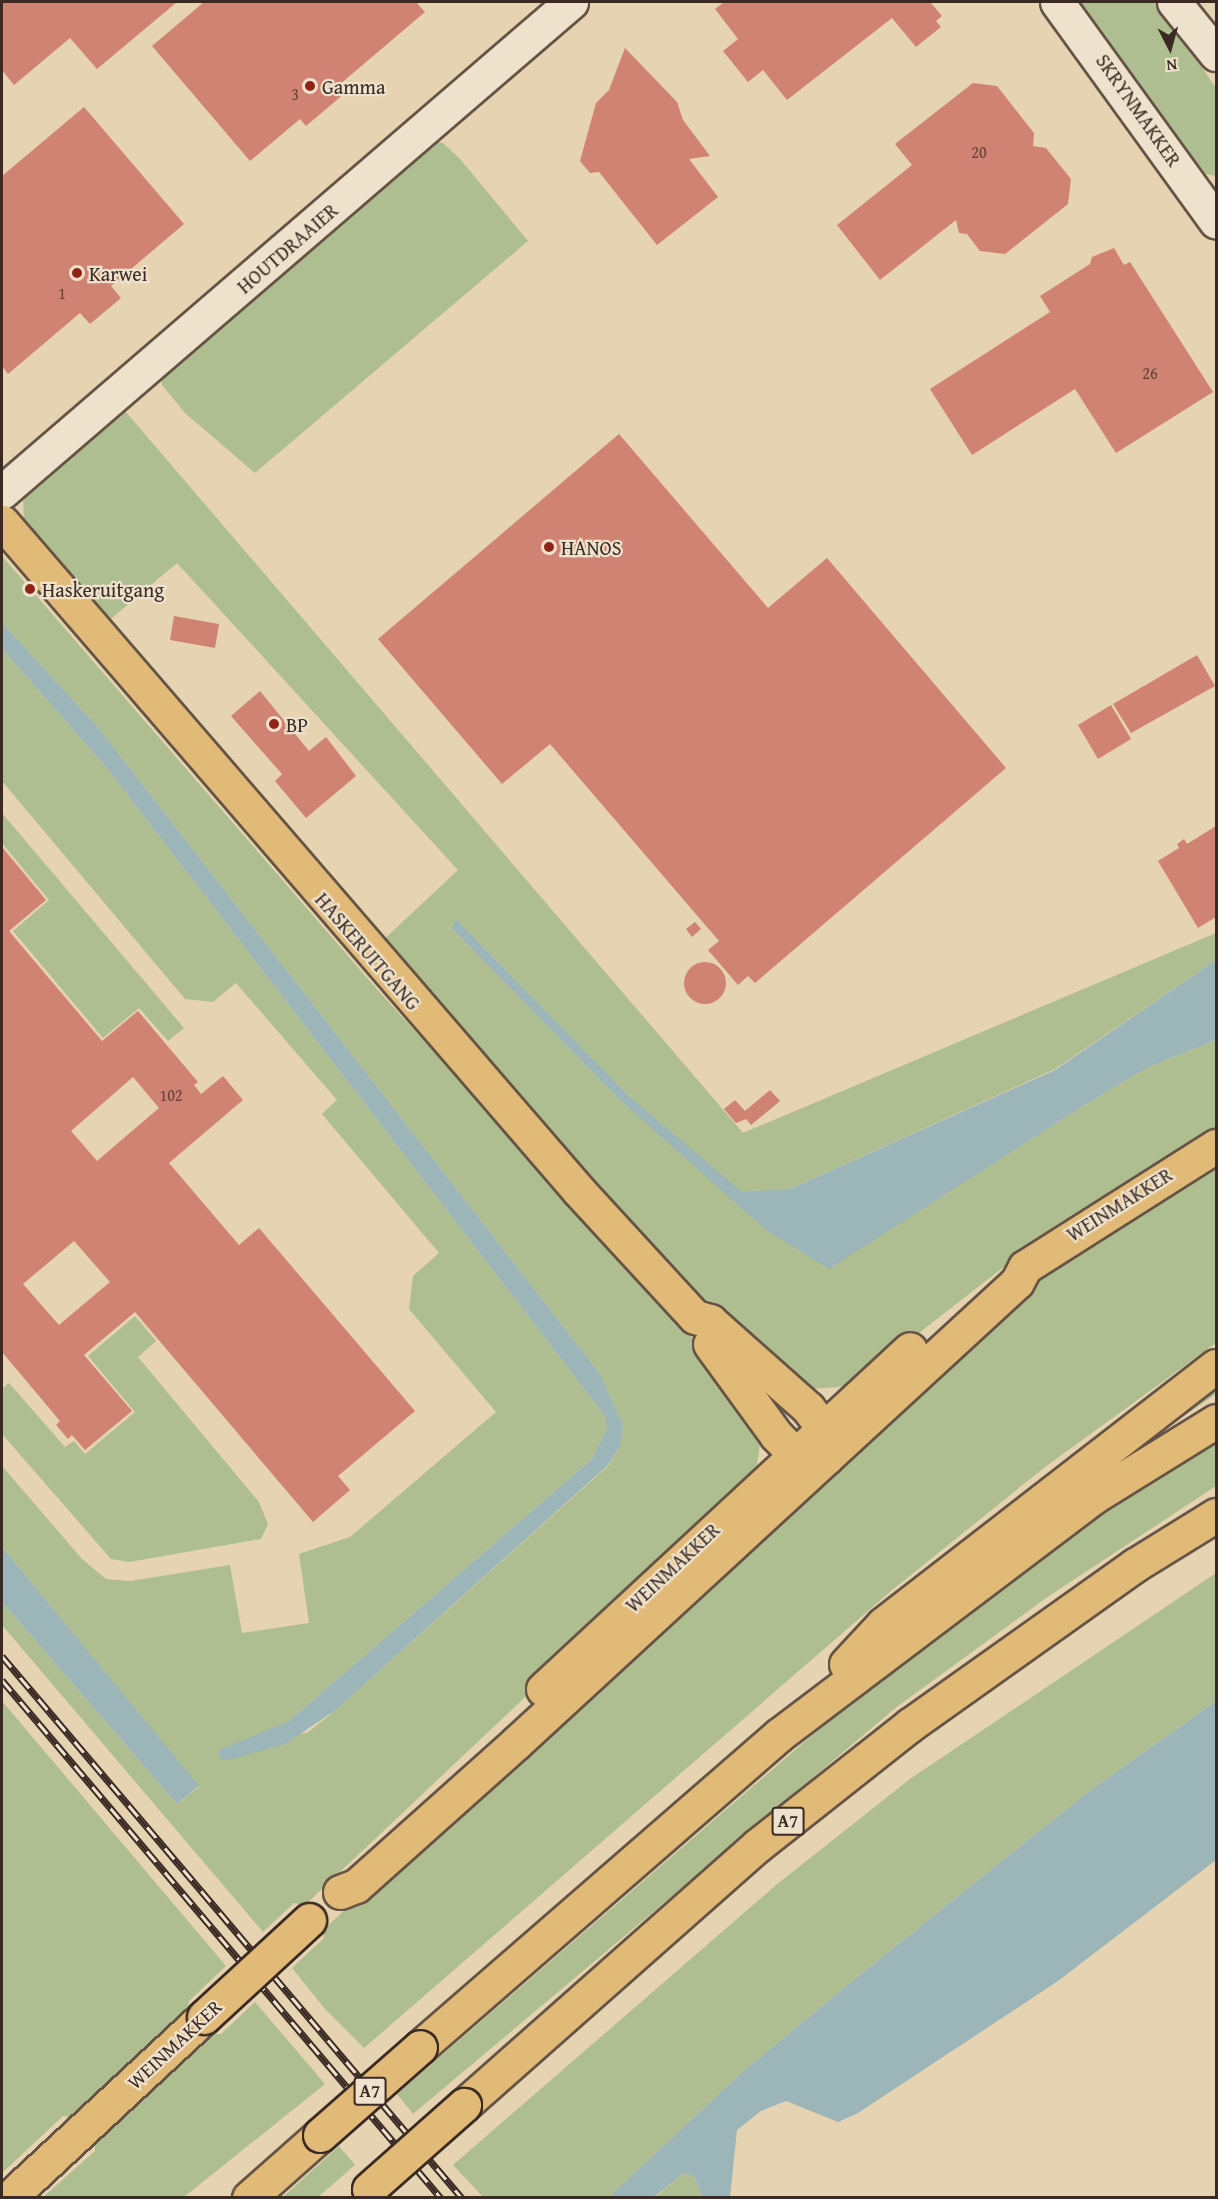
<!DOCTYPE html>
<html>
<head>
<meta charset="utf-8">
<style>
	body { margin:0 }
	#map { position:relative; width:1218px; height:2199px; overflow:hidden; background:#e5d3b1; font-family:"Gentium Book Plus",serif }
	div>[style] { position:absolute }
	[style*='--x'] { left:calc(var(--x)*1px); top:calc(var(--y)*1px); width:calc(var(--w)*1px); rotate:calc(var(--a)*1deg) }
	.green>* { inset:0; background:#afbe90 }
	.water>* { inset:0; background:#9bb5b8 }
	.building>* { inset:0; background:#d08372 }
	.round { border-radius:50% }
	.roads { filter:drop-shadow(2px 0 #655446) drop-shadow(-2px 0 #655446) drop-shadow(0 2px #655446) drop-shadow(0 -2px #655446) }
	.minor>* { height:33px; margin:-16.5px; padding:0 16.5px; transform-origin:16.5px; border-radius:16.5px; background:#eee2cc }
	.major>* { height:33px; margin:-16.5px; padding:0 16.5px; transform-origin:16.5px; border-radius:16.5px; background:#e2ba78 }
	.highway>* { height:33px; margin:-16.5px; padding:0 16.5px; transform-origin:16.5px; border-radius:16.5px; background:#e2ba78 }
	.rail>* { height:7px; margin-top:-3.5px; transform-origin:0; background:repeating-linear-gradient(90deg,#eee2cc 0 14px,#3a2a23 0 28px); box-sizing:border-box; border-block:2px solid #3a2a23 }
	.bridges { filter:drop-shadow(2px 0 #3a2a23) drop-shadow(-2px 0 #3a2a23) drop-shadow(0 2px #3a2a23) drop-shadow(0 -2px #3a2a23) }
	.major-bridge>* { height:33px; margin:-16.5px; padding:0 16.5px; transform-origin:16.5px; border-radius:16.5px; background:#e2ba78 }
	.highway-bridge>* { height:33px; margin:-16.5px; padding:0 16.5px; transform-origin:16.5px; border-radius:16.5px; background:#e2ba78 }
	.dots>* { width:16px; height:16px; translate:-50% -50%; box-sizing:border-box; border:3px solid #eee2cc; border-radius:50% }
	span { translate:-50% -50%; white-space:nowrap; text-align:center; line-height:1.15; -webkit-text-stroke:4.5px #eee2cc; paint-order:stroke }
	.number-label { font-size:16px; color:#604037 }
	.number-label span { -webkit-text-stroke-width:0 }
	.shield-label span { padding:2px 4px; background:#eee2cc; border:2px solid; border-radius:4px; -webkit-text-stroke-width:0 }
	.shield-label { font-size:18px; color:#3a2a23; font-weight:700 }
	.poi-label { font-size:20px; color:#3a2a23 }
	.left { translate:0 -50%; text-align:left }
	.street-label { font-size:20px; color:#3a2a23 }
	.frame { position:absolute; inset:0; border:3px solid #3a2a23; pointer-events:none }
	.north { position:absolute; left:1140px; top:18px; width:60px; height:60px; -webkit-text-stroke:4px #eee2cc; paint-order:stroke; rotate:174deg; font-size:16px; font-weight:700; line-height:24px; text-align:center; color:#3a2a23 }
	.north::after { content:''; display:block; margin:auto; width:21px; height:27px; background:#3a2a23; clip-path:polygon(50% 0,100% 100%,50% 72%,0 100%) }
</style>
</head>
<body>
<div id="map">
	<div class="green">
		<div style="clip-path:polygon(1071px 2px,1157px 2px,1216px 88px,1216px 176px,1201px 173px)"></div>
		<div style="clip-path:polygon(429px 141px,443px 143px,460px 159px,528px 241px,255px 473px,185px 413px,162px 385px,161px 372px)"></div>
		<div style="clip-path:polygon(120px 405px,743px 1133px,1216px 933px,1216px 960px,1055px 1069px,790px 1189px,770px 1193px,742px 1192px,731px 1185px,630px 1097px,456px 919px,451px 928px,620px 1100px,829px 1268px,1091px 1101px,1149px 1067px,1216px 1040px,1216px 1129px,1046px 1234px,851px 1386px,810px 1389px,717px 1320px,378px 945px,458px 870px,177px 563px,106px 623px,24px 528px,23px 493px)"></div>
		<div style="clip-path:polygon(2px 556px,374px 986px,681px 1322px,751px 1417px,760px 1444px,756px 1472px,737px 1497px,305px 1905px,294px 1903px,263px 1932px,2px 1625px,2px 1602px,177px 1804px,199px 1787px,2px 1547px,2px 1466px,82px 1559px,106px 1579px,130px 1581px,230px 1565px,242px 1633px,309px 1623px,299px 1554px,350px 1537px,496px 1412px,409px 1309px,413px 1276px,439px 1253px,322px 1114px,337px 1100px,236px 983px,213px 1002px,185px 999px,2px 781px,2px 649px,106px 767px,605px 1416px,607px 1429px,591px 1460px,289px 1721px,257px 1736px,307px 1733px,336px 1710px,607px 1467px,620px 1447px,623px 1425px,600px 1374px,97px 726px,2px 623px)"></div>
		<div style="clip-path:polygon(2px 813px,184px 1028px,168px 1041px,139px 1008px,103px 1038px,13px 931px,49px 900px,2px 843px)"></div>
		<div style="clip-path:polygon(1216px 1163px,1216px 1343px,1045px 1467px,891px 1591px,364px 2048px,325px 2009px,292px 1968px,324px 1938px,322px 1931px,959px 1343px,1062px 1258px)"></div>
		<div style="clip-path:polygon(135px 1316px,156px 1341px,138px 1357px,259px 1502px,268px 1524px,261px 1539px,129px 1562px,111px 1559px,2px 1434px,2px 1389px,9px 1383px,65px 1447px,74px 1441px,85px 1454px,135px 1412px,88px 1356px)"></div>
		<div style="clip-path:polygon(1216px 1377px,1216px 1394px,1090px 1481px)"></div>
		<div style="clip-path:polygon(1216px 1442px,1216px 1486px,1046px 1598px,898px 1706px,413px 2114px,397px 2094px,825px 1724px,1017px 1570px)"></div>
		<div style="clip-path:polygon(1216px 1573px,1216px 1701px,1088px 1792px,861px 1974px,740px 2074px,609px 2197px,483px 2197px,453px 2165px,776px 1885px,910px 1779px)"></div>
		<div style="clip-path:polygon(2px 1701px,226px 1966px,189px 2001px,187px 2013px,75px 2118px,63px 2116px,2px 2173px)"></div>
		<div style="clip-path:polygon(255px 2002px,325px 2084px,184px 2197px,42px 2198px,95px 2151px,95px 2139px,208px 2034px,221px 2034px)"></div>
		<div style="clip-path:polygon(339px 2146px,355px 2165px,318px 2197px,283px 2197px)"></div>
		<div style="clip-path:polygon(684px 2173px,694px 2176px,702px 2197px,654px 2198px)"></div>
	</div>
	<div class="water">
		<div style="clip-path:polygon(2px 623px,97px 726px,600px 1374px,623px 1425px,620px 1447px,607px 1466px,336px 1710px,285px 1744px,228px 1760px,220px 1759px,219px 1750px,289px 1721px,591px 1460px,607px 1429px,605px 1416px,106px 767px,2px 649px)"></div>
		<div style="clip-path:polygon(456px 919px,630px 1097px,742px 1192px,790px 1189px,1055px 1070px,1216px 960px,1216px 1040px,1149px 1067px,1091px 1101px,829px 1269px,766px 1230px,620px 1100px,451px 928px)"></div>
		<div style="clip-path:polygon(2px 1547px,199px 1786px,177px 1804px,2px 1602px)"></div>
		<div style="clip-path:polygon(1216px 1701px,1216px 1860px,1058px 1981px,858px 2113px,838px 2122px,786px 2101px,761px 2111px,737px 2130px,730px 2197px,702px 2197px,694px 2176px,684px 2173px,654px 2197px,609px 2197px,740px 2074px,861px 1974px,1088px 1792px)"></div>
	</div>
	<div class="building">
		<div style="clip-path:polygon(2px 2px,177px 2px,97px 69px,70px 38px,14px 85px,2px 70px)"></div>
		<div style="clip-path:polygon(204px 2px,416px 2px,425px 12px,339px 85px,345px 93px,306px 126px,300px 119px,250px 161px,152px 46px)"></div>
		<div style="clip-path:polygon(724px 2px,930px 2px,942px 16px,936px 21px,941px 27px,916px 47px,892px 18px,787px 100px,763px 70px,748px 82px,723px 51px,738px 39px,715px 9px)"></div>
		<div style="clip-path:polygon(625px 48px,677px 102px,683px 120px,710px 156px,689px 159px,718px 197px,657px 245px,599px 172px,590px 173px,580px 161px,596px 103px,609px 90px)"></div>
		<div style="clip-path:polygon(973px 83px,997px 86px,1034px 133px,1033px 146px,1046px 148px,1071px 179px,1068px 204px,1005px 254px,980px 251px,967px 234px,959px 233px,956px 220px,880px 280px,837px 225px,912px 165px,895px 144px)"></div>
		<div style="clip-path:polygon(84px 107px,184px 224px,111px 286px,121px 298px,90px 324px,80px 313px,8px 374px,2px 366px,2px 176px)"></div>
		<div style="clip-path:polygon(1114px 248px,1124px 265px,1130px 262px,1213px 392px,1116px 453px,1075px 389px,972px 455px,930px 389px,1050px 312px,1040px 296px,1090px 264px,1092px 257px)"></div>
		<div style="clip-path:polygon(619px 434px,768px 608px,827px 558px,1006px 768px,755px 983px,748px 976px,738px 985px,708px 950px,719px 941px,550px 744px,502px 784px,378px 639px)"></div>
		<div style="clip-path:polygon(174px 616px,219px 624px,215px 648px,170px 640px)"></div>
		<div style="clip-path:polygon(1197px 655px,1215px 686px,1131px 733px,1113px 704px)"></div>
		<div style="clip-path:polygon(260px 691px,309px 751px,326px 737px,356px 776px,306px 818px,275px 781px,282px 774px,231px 716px)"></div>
		<div style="clip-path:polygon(1111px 705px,1131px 739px,1098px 759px,1078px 725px)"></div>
		<div style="clip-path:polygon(1216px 826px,1216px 917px,1198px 928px,1158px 861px,1179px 848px,1177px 844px,1184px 839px,1187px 844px)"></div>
		<div style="clip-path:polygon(evenodd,2px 847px,46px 900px,9px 931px,102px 1041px,138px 1011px,198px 1082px,194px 1085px,201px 1094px,223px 1076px,243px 1100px,169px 1163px,239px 1245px,259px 1228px,415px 1411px,338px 1476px,350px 1490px,313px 1522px,135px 1312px,84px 1355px,132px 1411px,85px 1450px,72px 1435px,68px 1439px,56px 1425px,60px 1421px,2px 1352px,2px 847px,133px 1077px,159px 1108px,97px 1161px,71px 1131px,133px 1077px,2px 847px,74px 1241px,110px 1282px,59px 1325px,23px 1284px,74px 1241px)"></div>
		<div style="clip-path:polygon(695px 922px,701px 929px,692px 937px,686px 929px)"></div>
		<div class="round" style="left:684px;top:962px;width:42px;height:42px"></div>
		<div style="clip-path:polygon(770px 1090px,780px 1101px,751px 1125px,746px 1119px,736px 1123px,724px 1109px,735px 1100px,745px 1111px)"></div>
	</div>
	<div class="roads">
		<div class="minor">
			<div style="--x:1057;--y:2;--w:271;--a:54.1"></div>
			<div style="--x:1174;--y:2;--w:67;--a:51.1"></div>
			<div style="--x:2;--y:492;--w:751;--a:-40.73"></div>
		</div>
		<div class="major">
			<div style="--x:2;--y:522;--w:883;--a:49.22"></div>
			<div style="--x:579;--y:1191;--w:171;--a:47.4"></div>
			<div style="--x:695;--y:1317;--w:16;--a:15"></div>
			<div style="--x:710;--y:1321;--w:131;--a:41.6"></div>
			<div style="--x:808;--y:1408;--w:25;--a:53"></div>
			<div style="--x:823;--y:1428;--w:30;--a:84"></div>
			<div style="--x:710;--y:1344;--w:112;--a:54"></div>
			<div style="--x:776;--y:1435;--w:27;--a:45"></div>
			<div style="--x:795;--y:1454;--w:22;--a:8"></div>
			<div style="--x:543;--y:1689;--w:500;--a:-42.81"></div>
			<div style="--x:340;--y:1892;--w:17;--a:-21"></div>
			<div style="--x:356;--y:1886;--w:215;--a:-41.8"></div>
			<div style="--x:516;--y:1743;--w:681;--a:-42.62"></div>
			<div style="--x:1017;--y:1282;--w:17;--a:-62"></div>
			<div style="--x:1025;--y:1267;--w:226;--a:-32.4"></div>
			<div style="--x:9;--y:2198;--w:266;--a:-42.9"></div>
		</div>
		<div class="highway">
			<div style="--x:846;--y:1664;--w:54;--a:-47.2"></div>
			<div style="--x:883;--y:1624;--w:421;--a:-37.8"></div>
			<div style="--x:420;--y:2047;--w:476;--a:-41"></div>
			<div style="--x:779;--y:1735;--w:396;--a:-37.1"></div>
			<div style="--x:1095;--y:1496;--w:142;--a:-31.8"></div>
			<div style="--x:464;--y:2105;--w:392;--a:-41.5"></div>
			<div style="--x:758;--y:1845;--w:194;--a:-38.3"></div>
			<div style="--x:910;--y:1725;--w:276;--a:-35.4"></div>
			<div style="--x:1135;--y:1565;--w:95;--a:-31.7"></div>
			<div style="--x:249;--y:2198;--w:95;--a:-41.6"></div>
		</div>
	</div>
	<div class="rail">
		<div style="--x:2;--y:1656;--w:711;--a:49.68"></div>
		<div style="--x:2;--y:1680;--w:679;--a:49.72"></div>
	</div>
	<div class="bridges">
		<div class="major-bridge">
			<div style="--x:204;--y:2017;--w:143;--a:-42.7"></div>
		</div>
		<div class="highway-bridge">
			<div style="--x:320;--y:2135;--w:133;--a:-41.3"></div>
			<div style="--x:369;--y:2189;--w:127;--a:-41.5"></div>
		</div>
	</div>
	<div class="dots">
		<div style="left:310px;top:86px;background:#8f2418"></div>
		<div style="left:77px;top:273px;background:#8f2418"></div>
		<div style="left:549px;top:547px;background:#8f2418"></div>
		<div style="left:30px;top:589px;background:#8f2418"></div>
		<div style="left:274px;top:724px;background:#8f2418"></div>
	</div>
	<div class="number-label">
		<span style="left:295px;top:94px">3</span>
		<span style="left:979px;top:152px">20</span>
		<span style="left:62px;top:293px">1</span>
		<span style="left:1150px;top:373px">26</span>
		<span style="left:171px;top:1095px">102</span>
	</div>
	<div class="shield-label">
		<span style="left:788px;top:1821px">A7</span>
		<span style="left:370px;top:2091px">A7</span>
	</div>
	<div class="poi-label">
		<span class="left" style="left:322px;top:86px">Gamma</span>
		<span class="left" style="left:89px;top:273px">Karwei</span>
		<span class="left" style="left:561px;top:547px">HANOS</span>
		<span class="left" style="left:42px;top:589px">Haskeruitgang</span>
		<span class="left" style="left:286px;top:724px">BP</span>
	</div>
	<div class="street-label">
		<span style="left:1139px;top:110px;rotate:55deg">SKRYNMAKKER</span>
		<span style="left:287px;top:248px;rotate:-41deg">HOUTDRAAIER</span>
		<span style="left:368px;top:951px;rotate:49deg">HASKERUITGANG</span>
		<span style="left:1119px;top:1204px;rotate:-32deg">WEINMAKKER</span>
		<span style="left:672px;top:1567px;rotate:-43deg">WEINMAKKER</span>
		<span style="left:174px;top:2044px;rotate:-43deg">WEINMAKKER</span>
	</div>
	<div class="frame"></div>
	<div class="north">N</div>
</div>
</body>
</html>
